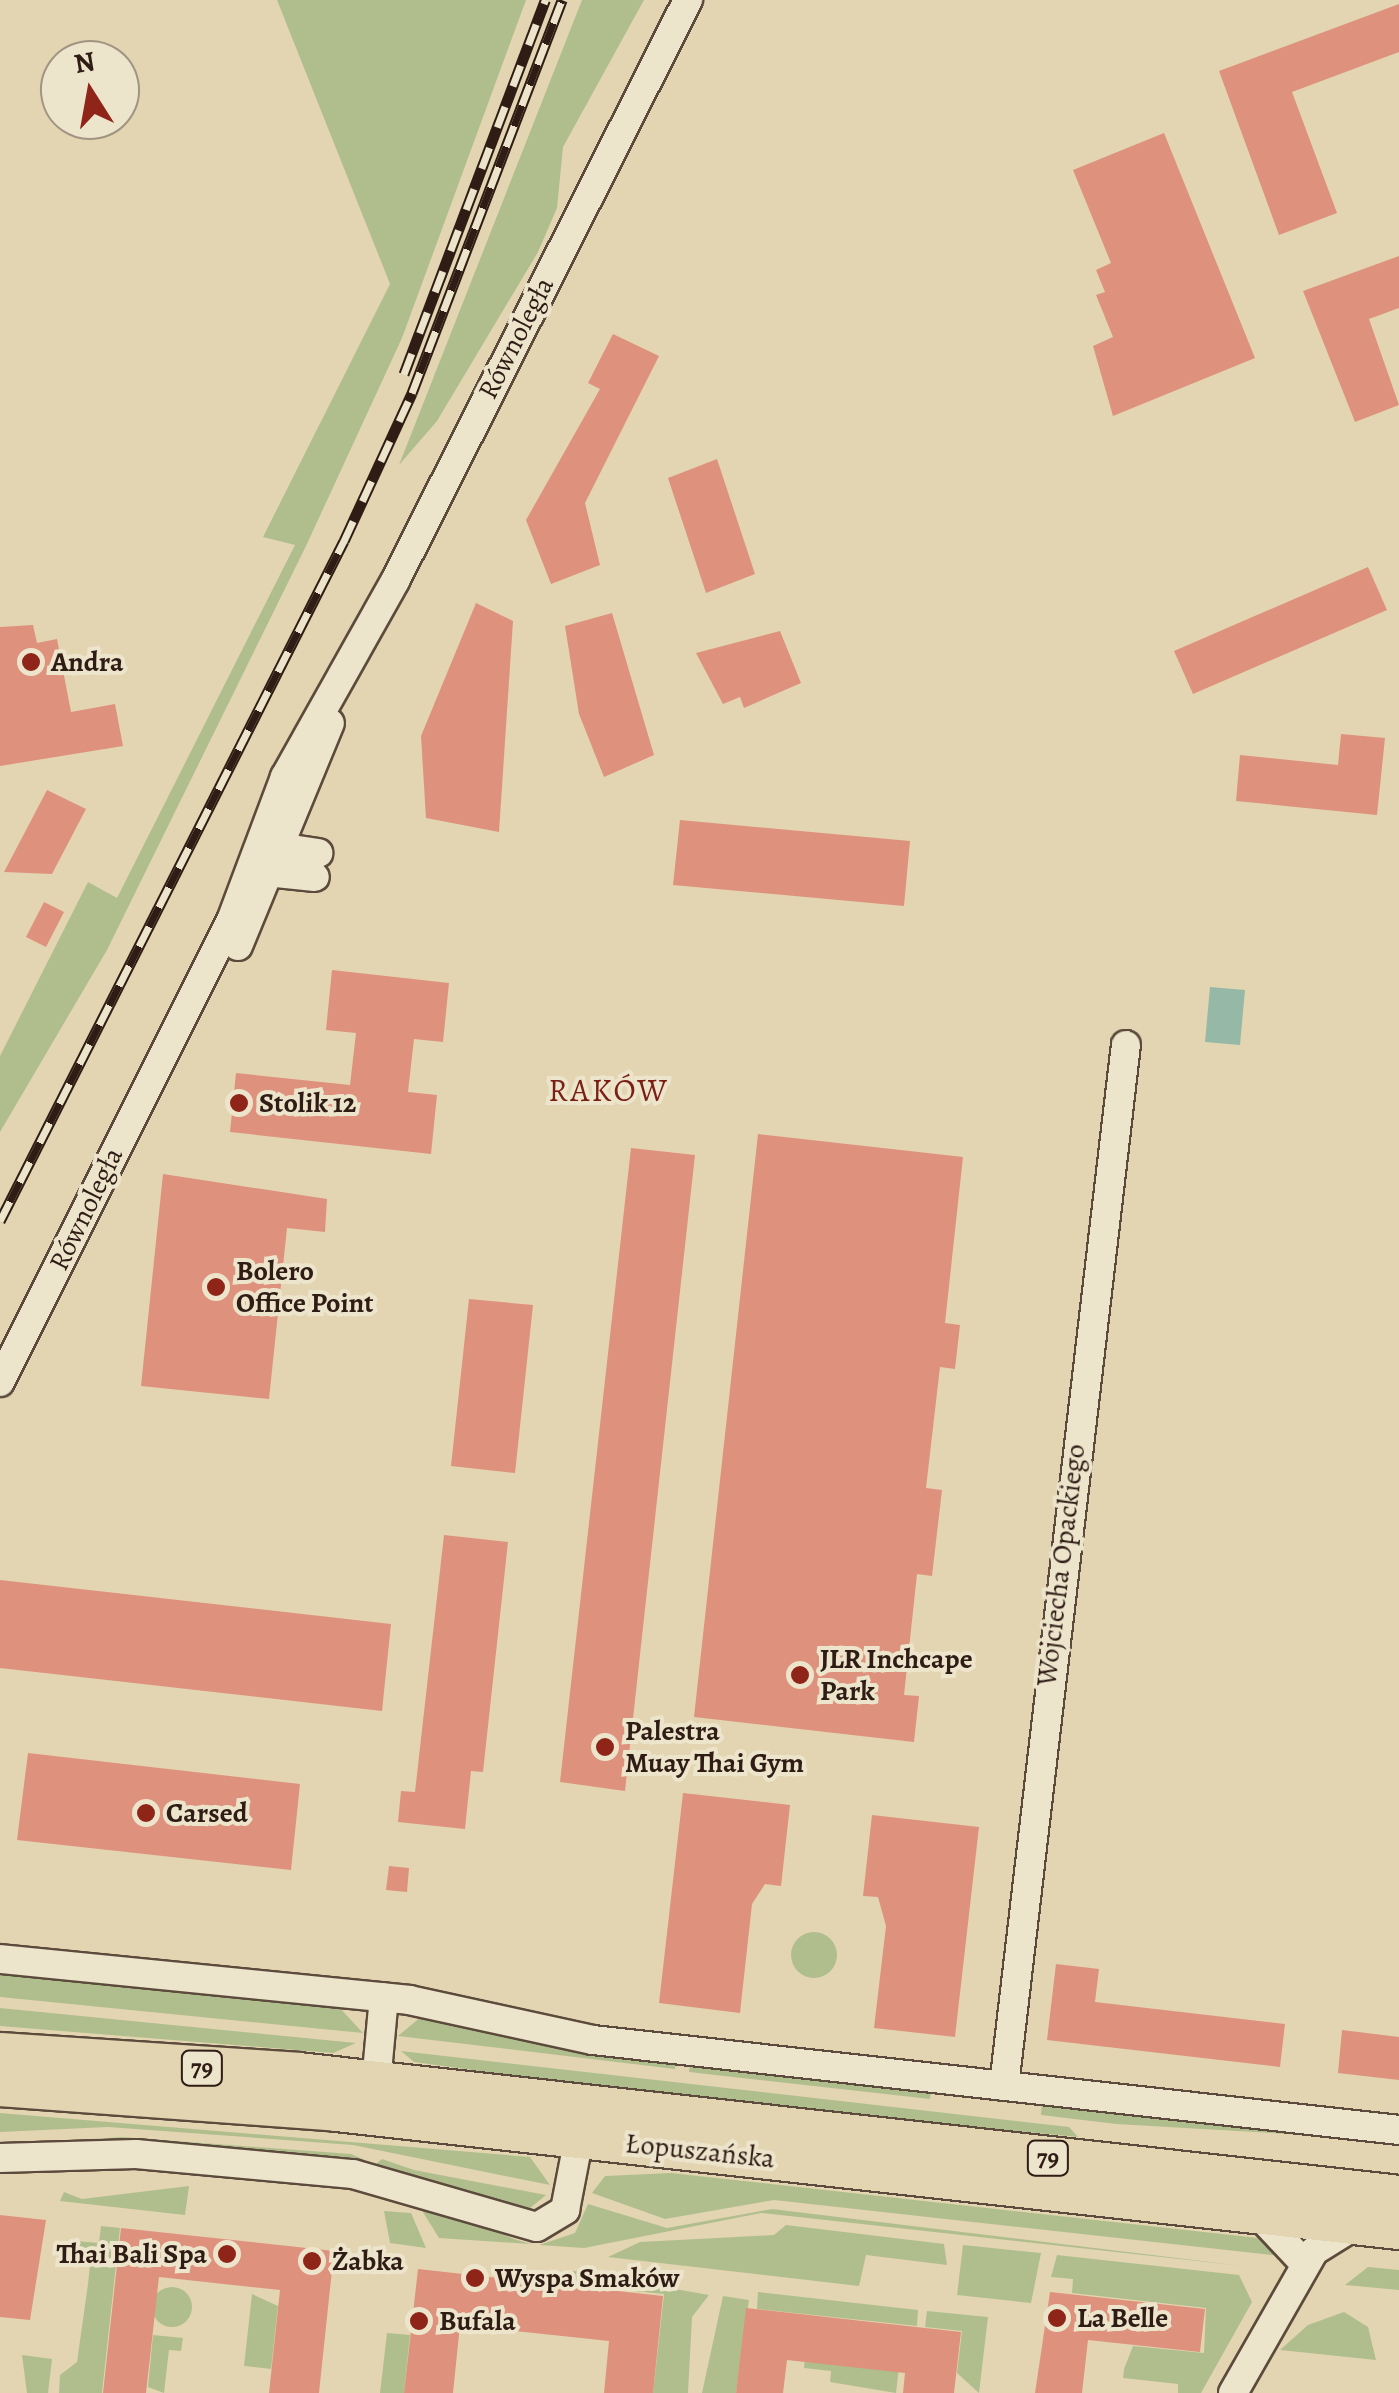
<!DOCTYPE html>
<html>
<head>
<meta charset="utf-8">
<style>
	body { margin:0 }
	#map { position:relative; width:1399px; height:2393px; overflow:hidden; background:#e3d5b1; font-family:Alegreya,serif }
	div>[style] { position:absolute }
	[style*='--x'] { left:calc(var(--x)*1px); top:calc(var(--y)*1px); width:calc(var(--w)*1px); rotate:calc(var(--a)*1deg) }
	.green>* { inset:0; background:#b0be8e }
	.round { border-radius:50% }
	.water>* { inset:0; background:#96b9a7 }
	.building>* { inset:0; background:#de927d }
	.roads { filter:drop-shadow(2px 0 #5c4b3c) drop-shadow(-2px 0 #5c4b3c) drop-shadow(0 2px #5c4b3c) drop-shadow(0 -2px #5c4b3c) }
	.minor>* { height:28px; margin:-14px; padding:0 14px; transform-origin:14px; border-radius:14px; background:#ede4cc }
	.primary>* { height:42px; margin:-21px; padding:0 21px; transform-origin:21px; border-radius:21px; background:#e3d5b1 }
	.rail>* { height:11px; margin-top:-5.5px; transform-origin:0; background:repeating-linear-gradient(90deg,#ede4cc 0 22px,#2f1d15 0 44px); box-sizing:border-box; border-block:2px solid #2f1d15 }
	.dots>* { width:28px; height:28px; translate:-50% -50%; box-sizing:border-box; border:5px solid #ede4cc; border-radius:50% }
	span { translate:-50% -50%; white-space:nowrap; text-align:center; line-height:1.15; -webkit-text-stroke:8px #ede4cc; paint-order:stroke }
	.shield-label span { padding:2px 8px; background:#ede4cc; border:2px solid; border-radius:8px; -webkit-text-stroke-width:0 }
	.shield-label { font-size:25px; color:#2f1d15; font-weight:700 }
	.street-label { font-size:28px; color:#2f1d15 }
	.poi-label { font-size:28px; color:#2f1d15; font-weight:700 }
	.left { translate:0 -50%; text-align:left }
	.right { translate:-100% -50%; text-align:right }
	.quarter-label { font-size:32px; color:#7a1f14; letter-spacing:2.5px }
	.north { position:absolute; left:40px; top:40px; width:100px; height:100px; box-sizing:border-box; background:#ede4cc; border:2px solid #a19483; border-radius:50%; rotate:349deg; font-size:28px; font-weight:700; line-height:40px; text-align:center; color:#2f1d15 }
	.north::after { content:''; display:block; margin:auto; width:35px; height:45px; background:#8f2418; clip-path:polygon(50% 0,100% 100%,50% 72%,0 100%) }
</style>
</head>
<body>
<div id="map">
	<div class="green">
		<div style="clip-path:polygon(277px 0,526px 0,402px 338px,306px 546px,107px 950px,0 1132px,0 1056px,88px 882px,117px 898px,295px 545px,263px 537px,390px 284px)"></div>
		<div style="clip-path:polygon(582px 0,644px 0,563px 147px,557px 208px,538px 252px,437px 421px,399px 465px)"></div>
		<div class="round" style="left:791px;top:1932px;width:46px;height:46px"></div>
		<div style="clip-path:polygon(0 1973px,338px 2006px,363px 2033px,0 1997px)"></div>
		<div style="clip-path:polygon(0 2008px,356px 2043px,333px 2053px,0 2026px)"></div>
		<div style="clip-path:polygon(422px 2016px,675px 2062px,675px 2069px,398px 2036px)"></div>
		<div style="clip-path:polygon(401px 2051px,1069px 2127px,1078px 2137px,683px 2099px,414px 2062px)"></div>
		<div style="clip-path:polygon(690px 2064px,931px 2091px,930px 2099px,689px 2072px)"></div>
		<div style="clip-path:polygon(1042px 2101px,1374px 2139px,1116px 2124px,1041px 2115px)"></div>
		<div style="clip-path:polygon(0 2113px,530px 2157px,550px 2185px,353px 2145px,108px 2127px,0 2132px)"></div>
		<div style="clip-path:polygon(122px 2137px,351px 2154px,365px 2160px,116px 2140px,0 2145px)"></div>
		<div style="clip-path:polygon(382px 2159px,414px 2170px,546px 2195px,529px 2209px,505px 2208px,376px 2164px)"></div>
		<div style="clip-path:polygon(671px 2173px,1258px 2238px,1281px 2256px,774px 2200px,665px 2219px,592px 2193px,605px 2176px)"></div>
		<div style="clip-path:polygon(189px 2186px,185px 2215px,60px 2201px,64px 2192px,82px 2199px)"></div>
		<div style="clip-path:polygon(416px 2201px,517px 2240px,531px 2244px,439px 2238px)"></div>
		<div style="clip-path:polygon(588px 2204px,667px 2228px,772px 2209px,1243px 2266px,761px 2213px,584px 2248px,539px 2245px,575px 2233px)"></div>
		<div style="clip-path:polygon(384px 2211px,411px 2213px,426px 2248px,390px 2243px)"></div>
		<div style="clip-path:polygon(786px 2225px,944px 2244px,947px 2265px,866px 2255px,859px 2286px,608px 2257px,640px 2242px,774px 2235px)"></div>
		<div style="clip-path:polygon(101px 2226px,120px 2228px,102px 2393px,59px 2393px,60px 2375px,77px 2362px,88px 2284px,91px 2256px,74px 2266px,76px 2241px,99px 2243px)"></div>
		<div style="clip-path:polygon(963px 2245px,1041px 2253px,1031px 2303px,957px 2295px)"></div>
		<div style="clip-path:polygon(1057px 2255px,1239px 2275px,1252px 2302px,1201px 2393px,1178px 2393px,1178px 2384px,1123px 2378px,1124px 2369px,1133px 2346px,1204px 2353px,1206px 2308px,1072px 2293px,1073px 2279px,1051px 2277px)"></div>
		<div style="clip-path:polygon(1368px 2267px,1399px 2270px,1399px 2290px,1345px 2285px)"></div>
		<div style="clip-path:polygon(574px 2271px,709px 2295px,692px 2317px,688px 2393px,653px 2393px,664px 2294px,545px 2282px)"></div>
		<div class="round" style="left:152px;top:2287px;width:40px;height:40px"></div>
		<div style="clip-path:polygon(758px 2292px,918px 2310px,917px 2326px,757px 2309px)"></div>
		<div style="clip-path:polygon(252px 2294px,278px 2306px,271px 2369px,244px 2366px)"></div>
		<div style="clip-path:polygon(723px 2296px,749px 2300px,736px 2393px,702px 2393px)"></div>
		<div style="clip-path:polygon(927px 2311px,988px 2317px,979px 2393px,957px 2373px,962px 2331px,925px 2327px)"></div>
		<div style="clip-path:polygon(1344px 2312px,1368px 2327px,1376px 2360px,1280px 2350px,1308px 2325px)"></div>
		<div style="clip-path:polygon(387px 2333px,410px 2335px,404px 2393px,380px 2393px)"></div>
		<div style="clip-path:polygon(153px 2335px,183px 2338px,181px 2351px,169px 2350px,164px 2393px,148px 2387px)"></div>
		<div style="clip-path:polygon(22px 2355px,52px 2359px,48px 2393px,27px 2393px)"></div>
		<div style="clip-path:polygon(805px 2357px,899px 2367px,896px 2393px,830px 2382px,831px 2371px,804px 2368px)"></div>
	</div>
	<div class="water">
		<div style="clip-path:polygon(1210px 987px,1245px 990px,1240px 1045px,1205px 1042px)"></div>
	</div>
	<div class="building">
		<div style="clip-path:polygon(1399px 4px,1399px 52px,1292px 92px,1337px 213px,1279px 235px,1219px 71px)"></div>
		<div style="clip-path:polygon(1164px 133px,1255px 358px,1113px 416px,1093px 346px,1113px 337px,1096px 295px,1105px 292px,1096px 270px,1111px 263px,1073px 170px)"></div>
		<div style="clip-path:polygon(1399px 256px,1399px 308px,1369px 319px,1399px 405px,1355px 422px,1303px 291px)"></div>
		<div style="clip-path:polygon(613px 334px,659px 356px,585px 503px,600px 565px,551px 584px,526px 520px,600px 389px,588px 383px)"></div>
		<div style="clip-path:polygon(717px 459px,755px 574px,706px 593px,668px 478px)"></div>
		<div style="clip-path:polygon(1368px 567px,1387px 610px,1193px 694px,1174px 651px)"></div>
		<div style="clip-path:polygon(476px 603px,513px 621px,499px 832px,426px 818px,421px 736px)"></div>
		<div style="clip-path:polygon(612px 613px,654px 755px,604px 777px,579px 714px,565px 626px)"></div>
		<div style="clip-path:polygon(33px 625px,37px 643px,57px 639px,71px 712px,115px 704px,123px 746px,0 766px,0 627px)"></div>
		<div style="clip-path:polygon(780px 631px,801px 683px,744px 708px,740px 697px,723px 704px,696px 653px)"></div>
		<div style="clip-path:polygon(1341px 734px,1385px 738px,1377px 815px,1236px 801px,1240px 755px,1338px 765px)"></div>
		<div style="clip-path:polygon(47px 790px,86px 809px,52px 874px,4px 872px)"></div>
		<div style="clip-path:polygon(680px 820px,910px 841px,904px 906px,673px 885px)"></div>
		<div style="clip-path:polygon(44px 902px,64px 912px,46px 947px,26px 937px)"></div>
		<div style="clip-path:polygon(332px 970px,449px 983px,443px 1042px,414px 1039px,408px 1092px,437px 1095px,431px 1154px,230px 1132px,236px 1073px,350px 1085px,356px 1033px,326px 1030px)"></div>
		<div style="clip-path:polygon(758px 1134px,963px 1157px,945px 1323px,960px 1325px,955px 1369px,940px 1367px,926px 1488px,942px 1490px,932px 1576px,917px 1574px,904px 1695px,919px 1696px,914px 1742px,694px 1717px)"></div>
		<div style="clip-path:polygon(631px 1148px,695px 1155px,625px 1791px,560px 1782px)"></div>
		<div style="clip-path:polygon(163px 1174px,327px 1199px,325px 1232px,287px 1228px,269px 1399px,141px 1386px)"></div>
		<div style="clip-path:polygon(469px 1299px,533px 1305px,515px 1473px,451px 1466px)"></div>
		<div style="clip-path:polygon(444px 1535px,508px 1542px,483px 1772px,471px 1771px,465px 1829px,398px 1822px,401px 1791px,415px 1792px)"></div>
		<div style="clip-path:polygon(0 1580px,391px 1624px,382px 1711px,0 1668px)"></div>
		<div style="clip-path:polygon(28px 1753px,300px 1784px,291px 1870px,17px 1840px)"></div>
		<div style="clip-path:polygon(683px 1793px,790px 1805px,781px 1886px,765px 1884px,752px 1904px,740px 2013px,659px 2003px)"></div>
		<div style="clip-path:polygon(872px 1815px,979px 1827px,955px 2037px,874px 2028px,886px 1926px,878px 1897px,863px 1896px)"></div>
		<div style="clip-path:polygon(389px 1866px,409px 1868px,407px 1892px,386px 1890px)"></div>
		<div style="clip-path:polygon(1056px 1964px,1099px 1969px,1095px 2002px,1285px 2024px,1280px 2067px,1047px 2040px)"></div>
		<div style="clip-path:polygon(1342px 2030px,1399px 2037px,1399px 2080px,1338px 2073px)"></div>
		<div style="clip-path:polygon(0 2215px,46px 2220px,30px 2320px,0 2317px)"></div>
		<div style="clip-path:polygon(121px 2228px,334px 2251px,319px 2393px,269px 2393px,280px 2290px,159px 2277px,146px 2393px,103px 2393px)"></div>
		<div style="clip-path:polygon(418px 2269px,663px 2296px,653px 2393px,604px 2393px,609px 2341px,460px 2325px,453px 2393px,404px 2393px)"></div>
		<div style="clip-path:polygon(1050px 2292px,1205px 2309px,1200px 2352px,1088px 2340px,1082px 2393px,1035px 2393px)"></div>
		<div style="clip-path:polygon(746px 2308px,961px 2332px,954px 2393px,903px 2393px,905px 2373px,787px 2360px,783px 2393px,736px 2393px)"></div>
	</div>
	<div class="roads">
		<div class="minor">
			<div style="--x:265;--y:845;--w:54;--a:8.6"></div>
			<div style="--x:257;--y:871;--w:58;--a:5.9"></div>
			<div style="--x:238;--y:946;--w:241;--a:-67.6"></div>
			<div style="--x:0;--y:1382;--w:519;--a:-63.43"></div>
			<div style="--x:232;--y:918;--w:151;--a:-69.4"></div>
			<div style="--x:285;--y:777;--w:225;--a:-60.7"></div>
			<div style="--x:395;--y:581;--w:651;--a:-63.24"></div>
			<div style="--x:0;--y:1959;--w:411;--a:5.7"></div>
			<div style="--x:409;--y:2000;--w:188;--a:12.3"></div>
			<div style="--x:593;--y:2040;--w:811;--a:6.37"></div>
			<div style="--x:376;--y:2083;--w:86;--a:-84.7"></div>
			<div style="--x:1004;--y:2086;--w:1048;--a:-83.32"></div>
			<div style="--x:0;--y:2158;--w:136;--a:-1.7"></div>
			<div style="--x:136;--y:2154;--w:218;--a:5.3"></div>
			<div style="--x:353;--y:2174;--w:191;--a:16.1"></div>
			<div style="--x:537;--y:2227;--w:33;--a:-31"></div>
			<div style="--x:565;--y:2210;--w:74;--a:-79.1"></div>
			<div style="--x:1257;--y:2213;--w:70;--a:46.7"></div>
			<div style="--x:1233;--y:2393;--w:163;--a:-60.3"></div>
			<div style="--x:1314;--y:2251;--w:47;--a:-32"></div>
		</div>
		<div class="primary">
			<div style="--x:0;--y:2054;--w:299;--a:3.8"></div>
			<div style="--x:298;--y:2074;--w:1108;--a:6.37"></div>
			<div style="--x:0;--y:2085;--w:338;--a:4.2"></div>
			<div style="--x:337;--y:2110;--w:1069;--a:6.34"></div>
		</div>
	</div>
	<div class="rail">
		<div style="--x:404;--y:374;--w:400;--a:-69.3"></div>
		<div style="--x:0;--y:1221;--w:762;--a:-63.17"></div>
		<div style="--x:344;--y:541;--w:163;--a:-65.3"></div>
		<div style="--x:412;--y:393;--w:421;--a:-69.1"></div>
	</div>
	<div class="dots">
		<div style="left:31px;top:662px;background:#8f2418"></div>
		<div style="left:239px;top:1103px;background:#8f2418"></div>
		<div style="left:216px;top:1287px;background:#8f2418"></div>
		<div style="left:800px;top:1675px;background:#8f2418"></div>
		<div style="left:605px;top:1747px;background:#8f2418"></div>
		<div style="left:146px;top:1813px;background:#8f2418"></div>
		<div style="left:227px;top:2254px;background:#8f2418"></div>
		<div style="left:312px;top:2261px;background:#8f2418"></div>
		<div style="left:475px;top:2278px;background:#8f2418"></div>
		<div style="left:1057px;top:2318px;background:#8f2418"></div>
		<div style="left:419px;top:2321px;background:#8f2418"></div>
	</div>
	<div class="shield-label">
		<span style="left:202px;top:2068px">79</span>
		<span style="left:1048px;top:2158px">79</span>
	</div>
	<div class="street-label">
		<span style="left:516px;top:338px;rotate:-63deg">Równoległa</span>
		<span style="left:86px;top:1209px;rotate:-64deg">Równoległa</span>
		<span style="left:1061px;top:1565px;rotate:-83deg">Wojciecha Opackiego</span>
		<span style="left:700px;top:2151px;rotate:6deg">Łopuszańska</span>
	</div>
	<div class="poi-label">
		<span class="left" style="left:51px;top:662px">Andra</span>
		<span class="left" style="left:259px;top:1103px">Stolik 12</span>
		<span class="left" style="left:236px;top:1287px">Bolero<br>Office Point</span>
		<span class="left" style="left:820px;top:1675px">JLR Inchcape<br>Park</span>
		<span class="left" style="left:625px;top:1747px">Palestra<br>Muay Thai Gym</span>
		<span class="left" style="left:166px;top:1813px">Carsed</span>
		<span class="right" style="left:207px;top:2254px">Thai Bali Spa</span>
		<span class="left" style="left:332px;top:2261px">Żabka</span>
		<span class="left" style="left:495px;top:2278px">Wyspa Smaków</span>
		<span class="left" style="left:1077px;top:2318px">La Belle</span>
		<span class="left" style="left:439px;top:2321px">Bufala</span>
	</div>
	<div class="quarter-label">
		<span style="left:609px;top:1090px">RAKÓW</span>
	</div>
	<div class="north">N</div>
</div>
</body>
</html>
